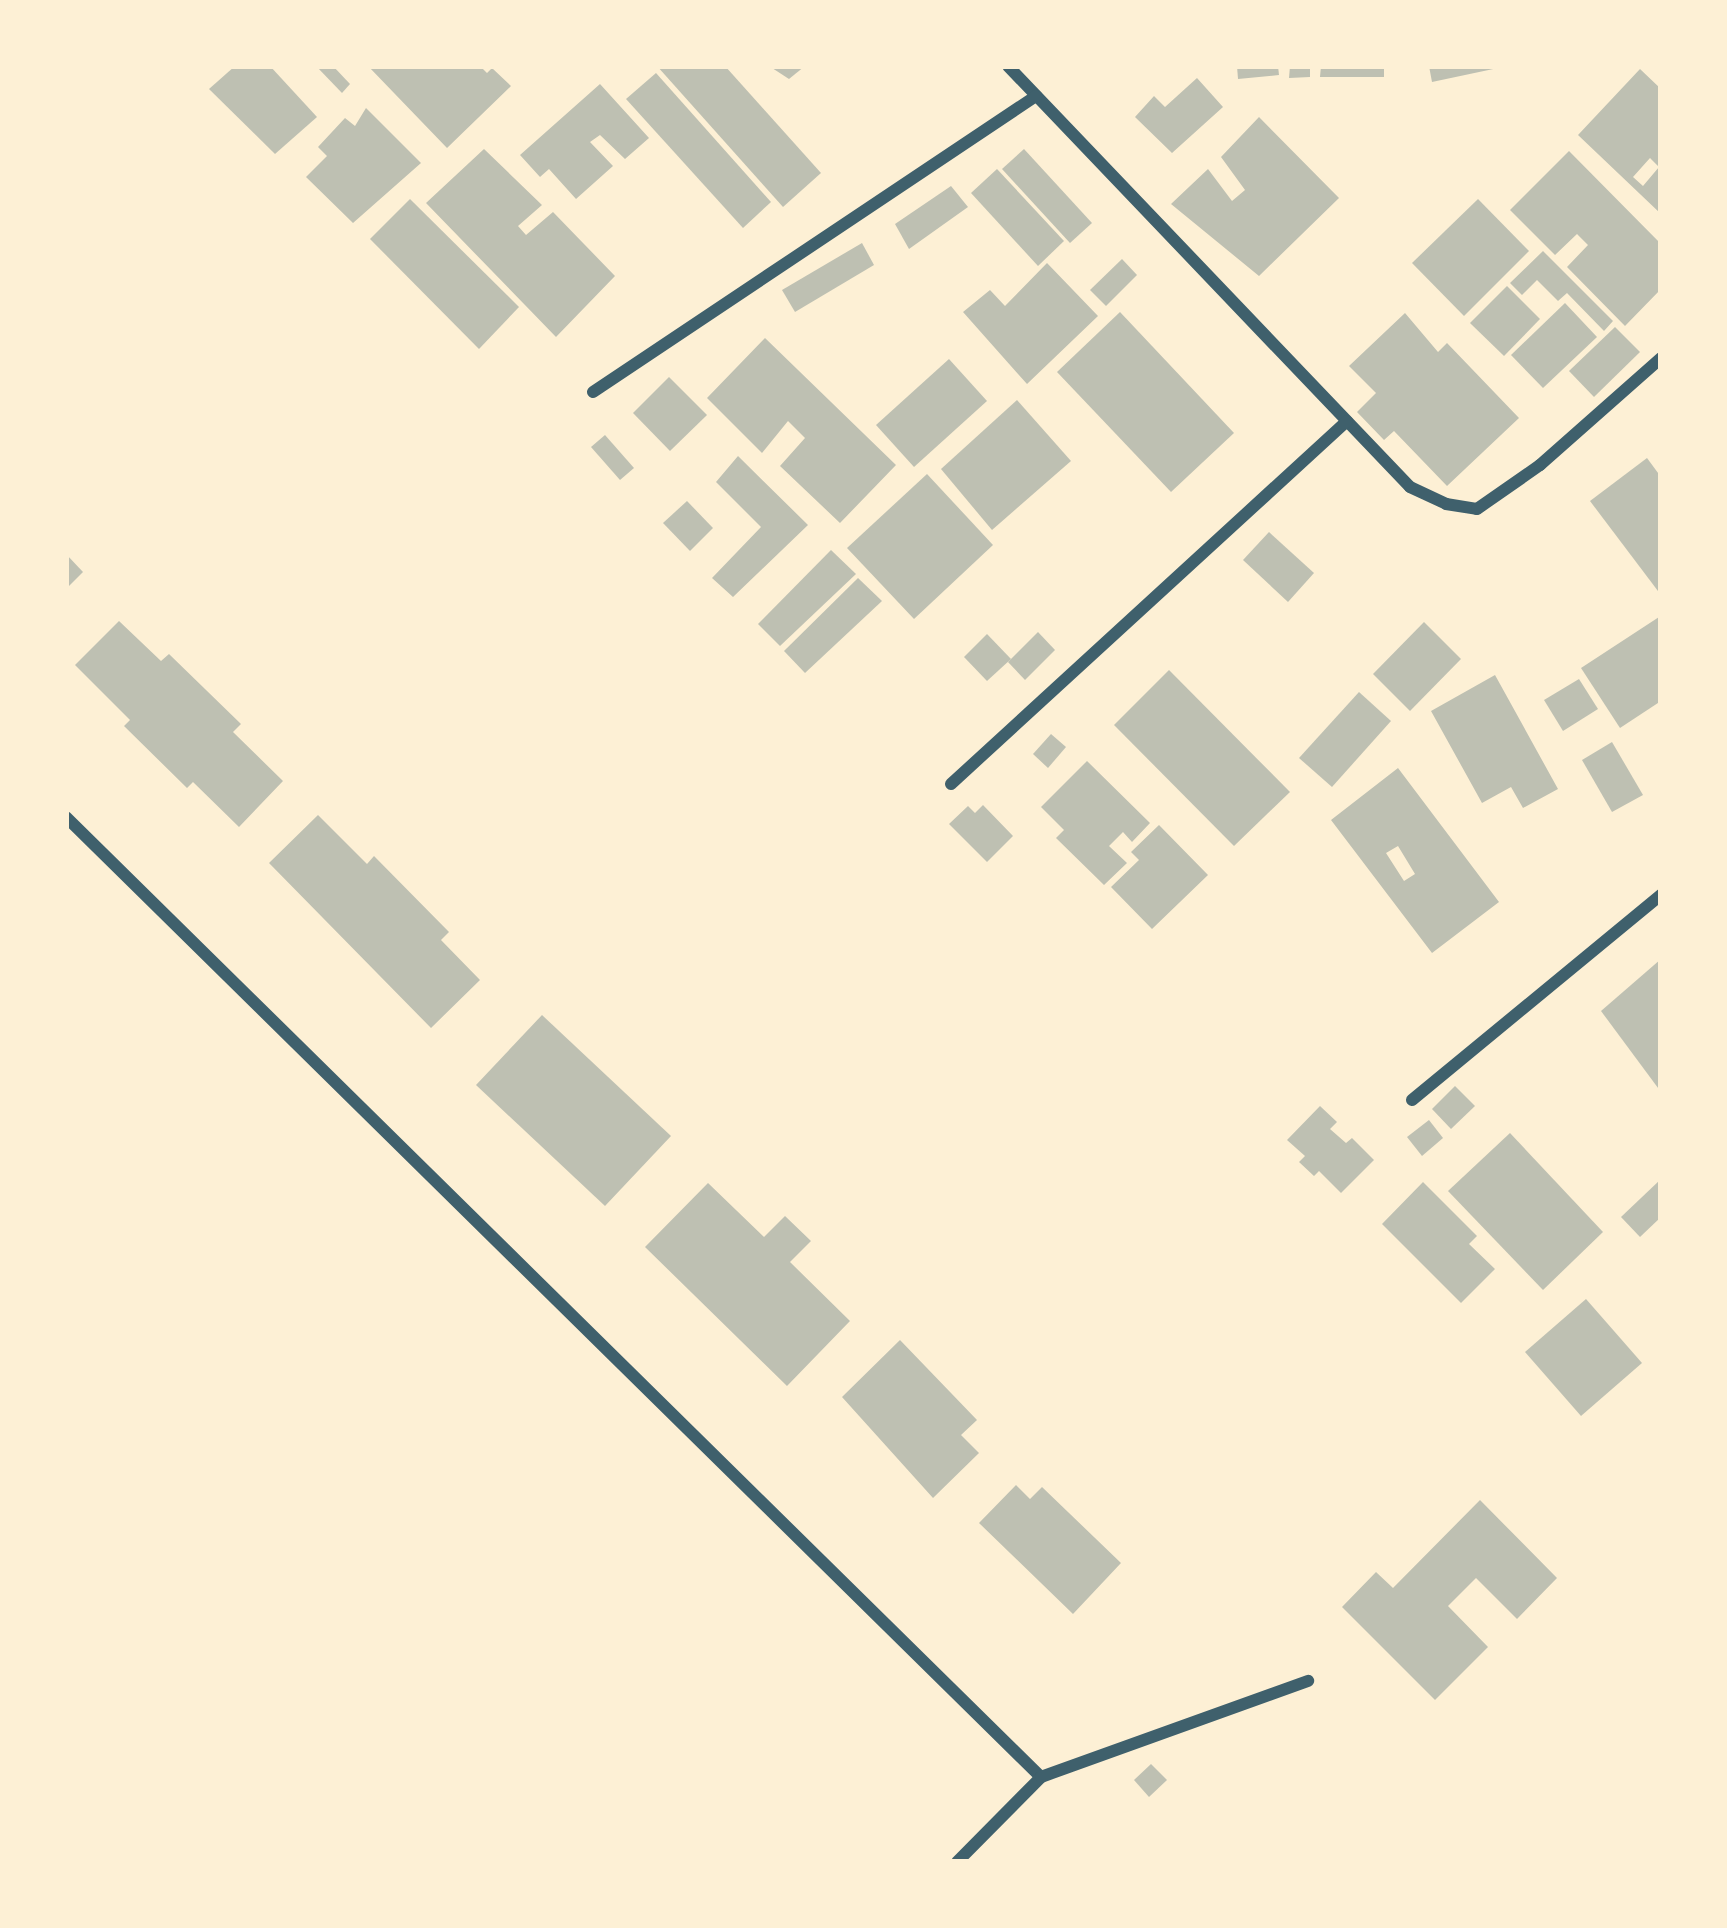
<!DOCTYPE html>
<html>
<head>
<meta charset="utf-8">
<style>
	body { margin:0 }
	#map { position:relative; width:1727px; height:1928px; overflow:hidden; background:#fdf0d5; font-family:"Titillium Web",sans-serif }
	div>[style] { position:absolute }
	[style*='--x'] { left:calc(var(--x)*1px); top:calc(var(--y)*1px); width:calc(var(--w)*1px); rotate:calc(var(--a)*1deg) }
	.building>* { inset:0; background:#bec0b2 }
	.minor>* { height:12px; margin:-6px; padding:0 6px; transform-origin:6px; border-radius:6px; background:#3f606c }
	span { translate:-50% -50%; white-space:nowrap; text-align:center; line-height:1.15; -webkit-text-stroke:10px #fdf0d5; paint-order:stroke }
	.frame { position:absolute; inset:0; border:69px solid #fdf0d5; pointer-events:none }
</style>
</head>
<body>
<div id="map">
	<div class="building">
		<div style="clip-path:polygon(235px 66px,270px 66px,317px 117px,275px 154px,209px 89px)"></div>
		<div style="clip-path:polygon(316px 66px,333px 66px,350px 84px,342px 93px)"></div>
		<div style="clip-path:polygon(368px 66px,480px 66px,487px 73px,492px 68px,511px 86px,447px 148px)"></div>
		<div style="clip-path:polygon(657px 66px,725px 66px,821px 173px,783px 207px)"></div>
		<div style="clip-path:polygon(769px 66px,805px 66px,789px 79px)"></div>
		<div style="clip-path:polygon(1237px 66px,1278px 66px,1279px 75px,1238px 79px)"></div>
		<div style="clip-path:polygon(1290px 66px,1310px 66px,1310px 77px,1289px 78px)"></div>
		<div style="clip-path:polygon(1321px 66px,1384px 66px,1384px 77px,1320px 77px)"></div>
		<div style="clip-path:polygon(1429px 66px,1498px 66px,1498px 68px,1432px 82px)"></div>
		<div style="clip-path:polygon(evenodd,1640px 69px,1661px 89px,1661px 214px,1578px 135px,1640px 69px,1650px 158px,1659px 167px,1643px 186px,1633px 177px,1650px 158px)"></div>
		<div style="clip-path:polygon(656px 73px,771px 202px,743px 228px,626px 99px)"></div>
		<div style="clip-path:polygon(1197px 78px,1223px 107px,1172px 153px,1135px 117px,1154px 96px,1165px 107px)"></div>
		<div style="clip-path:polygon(600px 84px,649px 138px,625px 159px,600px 135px,590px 142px,613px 166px,576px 199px,549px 169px,540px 177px,520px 155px)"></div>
		<div style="clip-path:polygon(366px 108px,421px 163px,353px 223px,306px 177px,327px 156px,318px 147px,345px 118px,355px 126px)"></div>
		<div style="clip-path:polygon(1259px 117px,1339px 198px,1259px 276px,1171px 204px,1208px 169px,1232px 201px,1245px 190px,1221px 157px)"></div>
		<div style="clip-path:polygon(484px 149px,542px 205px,518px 226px,526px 235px,553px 212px,615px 276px,556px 337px,426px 203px)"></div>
		<div style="clip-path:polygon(1024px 149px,1092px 223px,1070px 243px,1002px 169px)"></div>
		<div style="clip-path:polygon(1569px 151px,1661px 244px,1661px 289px,1625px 326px,1567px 267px,1588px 245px,1577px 234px,1555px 255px,1510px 210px)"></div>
		<div style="clip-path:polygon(997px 169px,1064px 241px,1038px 266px,971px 193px)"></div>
		<div style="clip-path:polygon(951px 186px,968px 207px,909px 249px,895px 224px)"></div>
		<div style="clip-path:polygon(410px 199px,519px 307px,479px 349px,370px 239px)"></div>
		<div style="clip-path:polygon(1478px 199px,1529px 251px,1464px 316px,1412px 263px)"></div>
		<div style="clip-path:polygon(862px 243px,874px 265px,795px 312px,782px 290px)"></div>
		<div style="clip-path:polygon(1543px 251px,1613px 321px,1604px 331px,1567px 293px,1558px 301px,1537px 280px,1522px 295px,1510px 283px)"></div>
		<div style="clip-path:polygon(1122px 259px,1137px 275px,1106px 306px,1090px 290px)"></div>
		<div style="clip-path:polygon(1047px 263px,1098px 316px,1027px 384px,963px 312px,990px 290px,1005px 306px)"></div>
		<div style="clip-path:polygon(1507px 286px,1540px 319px,1504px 356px,1470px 323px)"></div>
		<div style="clip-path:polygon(1565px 303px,1597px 337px,1543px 388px,1511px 355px)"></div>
		<div style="clip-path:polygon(1120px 312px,1234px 433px,1171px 492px,1057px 372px)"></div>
		<div style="clip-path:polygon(1405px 313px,1438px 352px,1447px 343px,1519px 418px,1447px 486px,1394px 431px,1384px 440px,1357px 412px,1376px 393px,1349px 366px)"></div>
		<div style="clip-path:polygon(1615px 327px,1640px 352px,1594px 397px,1569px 371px)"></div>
		<div style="clip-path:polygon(765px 338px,896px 465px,840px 523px,780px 466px,805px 438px,788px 421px,762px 453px,707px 398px)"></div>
		<div style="clip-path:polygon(949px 359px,987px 401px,914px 467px,876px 425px)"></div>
		<div style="clip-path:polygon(669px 377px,707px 415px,670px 451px,633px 413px)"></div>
		<div style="clip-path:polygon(1017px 400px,1071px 461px,992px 530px,941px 469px)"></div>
		<div style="clip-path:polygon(605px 435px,634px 468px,620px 480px,591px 447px)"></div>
		<div style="clip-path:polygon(738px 456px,808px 525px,733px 597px,712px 578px,761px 527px,716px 482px)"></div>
		<div style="clip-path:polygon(1647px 458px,1661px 477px,1661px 595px,1590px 501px)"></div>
		<div style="clip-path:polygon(927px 474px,993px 545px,914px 619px,847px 548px)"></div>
		<div style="clip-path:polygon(687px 501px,713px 528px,690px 551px,663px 523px)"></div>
		<div style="clip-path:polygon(1269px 532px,1314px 573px,1288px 602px,1243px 560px)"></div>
		<div style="clip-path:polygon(831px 550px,856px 574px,780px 646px,758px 624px)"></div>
		<div style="clip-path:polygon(66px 554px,83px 572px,66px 589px)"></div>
		<div style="clip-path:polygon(858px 578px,882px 601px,805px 673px,784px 651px)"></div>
		<div style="clip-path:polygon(1659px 617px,1661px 701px,1620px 728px,1581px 668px)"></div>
		<div style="clip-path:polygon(119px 621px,161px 661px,169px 654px,241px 724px,233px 732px,283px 781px,239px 827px,193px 782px,187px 788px,124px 726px,130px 720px,75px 665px)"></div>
		<div style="clip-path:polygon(1424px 622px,1461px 659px,1410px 711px,1373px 674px)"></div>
		<div style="clip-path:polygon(1038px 632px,1055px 650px,1025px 680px,1008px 662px)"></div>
		<div style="clip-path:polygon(987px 634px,1011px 659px,987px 681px,964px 657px)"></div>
		<div style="clip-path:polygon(1169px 670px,1290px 792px,1234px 846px,1114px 725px)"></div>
		<div style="clip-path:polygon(1495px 675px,1558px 789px,1523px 808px,1511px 787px,1482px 803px,1431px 711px)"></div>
		<div style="clip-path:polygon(1579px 679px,1598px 709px,1563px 731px,1544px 700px)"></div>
		<div style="clip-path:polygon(1359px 692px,1391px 721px,1332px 787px,1299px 758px)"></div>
		<div style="clip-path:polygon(1051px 734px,1066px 747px,1048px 768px,1033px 754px)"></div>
		<div style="clip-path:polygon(1612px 742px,1643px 795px,1612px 812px,1582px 760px)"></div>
		<div style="clip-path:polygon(1087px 761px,1150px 823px,1132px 842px,1123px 832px,1109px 846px,1127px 863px,1104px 885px,1056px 838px,1064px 830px,1041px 807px)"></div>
		<div style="clip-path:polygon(evenodd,1398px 768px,1499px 902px,1432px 953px,1331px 820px,1398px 768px,1398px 846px,1415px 874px,1404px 881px,1386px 853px,1398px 846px)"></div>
		<div style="clip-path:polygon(983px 805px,1013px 836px,987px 862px,949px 824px,968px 806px,975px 813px)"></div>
		<div style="clip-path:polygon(318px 815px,367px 864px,374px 856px,449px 932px,441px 940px,480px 980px,431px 1028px,269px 863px)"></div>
		<div style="clip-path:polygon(1159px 825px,1208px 875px,1152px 929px,1111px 887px,1139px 860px,1131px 852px)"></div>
		<div style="clip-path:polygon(1661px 959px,1661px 1092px,1601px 1011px)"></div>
		<div style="clip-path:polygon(542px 1015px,671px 1136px,605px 1206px,476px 1085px)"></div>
		<div style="clip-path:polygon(1455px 1086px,1475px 1106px,1451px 1129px,1432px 1109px)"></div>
		<div style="clip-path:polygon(1320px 1106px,1337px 1122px,1330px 1129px,1346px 1143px,1352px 1138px,1374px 1160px,1341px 1193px,1319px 1171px,1314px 1176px,1299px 1162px,1305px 1156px,1287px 1140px)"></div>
		<div style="clip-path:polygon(1429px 1120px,1443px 1138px,1422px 1156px,1407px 1137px)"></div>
		<div style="clip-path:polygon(1510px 1133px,1603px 1232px,1543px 1290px,1448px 1191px)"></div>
		<div style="clip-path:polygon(1661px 1179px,1661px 1217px,1640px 1237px,1621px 1217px)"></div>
		<div style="clip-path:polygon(1423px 1182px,1477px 1236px,1469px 1244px,1495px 1269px,1461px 1303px,1382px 1224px)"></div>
		<div style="clip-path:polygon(708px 1183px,764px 1237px,785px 1216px,811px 1241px,790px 1262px,850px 1321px,787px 1386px,645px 1247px)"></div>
		<div style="clip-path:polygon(1586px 1299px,1642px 1363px,1581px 1416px,1525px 1352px)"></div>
		<div style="clip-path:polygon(900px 1340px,977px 1420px,961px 1435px,979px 1453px,933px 1498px,842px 1397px)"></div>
		<div style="clip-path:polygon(1016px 1485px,1030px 1499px,1042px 1487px,1121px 1563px,1073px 1614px,979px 1523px)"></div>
		<div style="clip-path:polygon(1480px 1500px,1557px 1578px,1517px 1619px,1476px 1578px,1448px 1606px,1488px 1647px,1435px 1700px,1342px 1607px,1376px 1572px,1393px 1588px)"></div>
		<div style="clip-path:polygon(1151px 1764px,1167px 1780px,1149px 1797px,1134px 1780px)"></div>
	</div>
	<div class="minor">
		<div style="--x:1008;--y:66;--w:582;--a:46.32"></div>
		<div style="--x:1410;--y:487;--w:40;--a:25"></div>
		<div style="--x:1446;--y:504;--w:31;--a:9"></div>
		<div style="--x:1477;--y:509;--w:77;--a:-34.9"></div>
		<div style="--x:1540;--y:465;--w:162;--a:-41.5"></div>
		<div style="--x:593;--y:392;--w:533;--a:-33.75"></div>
		<div style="--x:951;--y:784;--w:537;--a:-42.51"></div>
		<div style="--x:66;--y:817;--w:1368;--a:44.56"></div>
		<div style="--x:1412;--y:1100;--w:323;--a:-39.5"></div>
		<div style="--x:957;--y:1862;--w:120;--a:-45.3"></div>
		<div style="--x:1041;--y:1777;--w:284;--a:-19.8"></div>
	</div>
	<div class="frame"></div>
</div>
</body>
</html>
